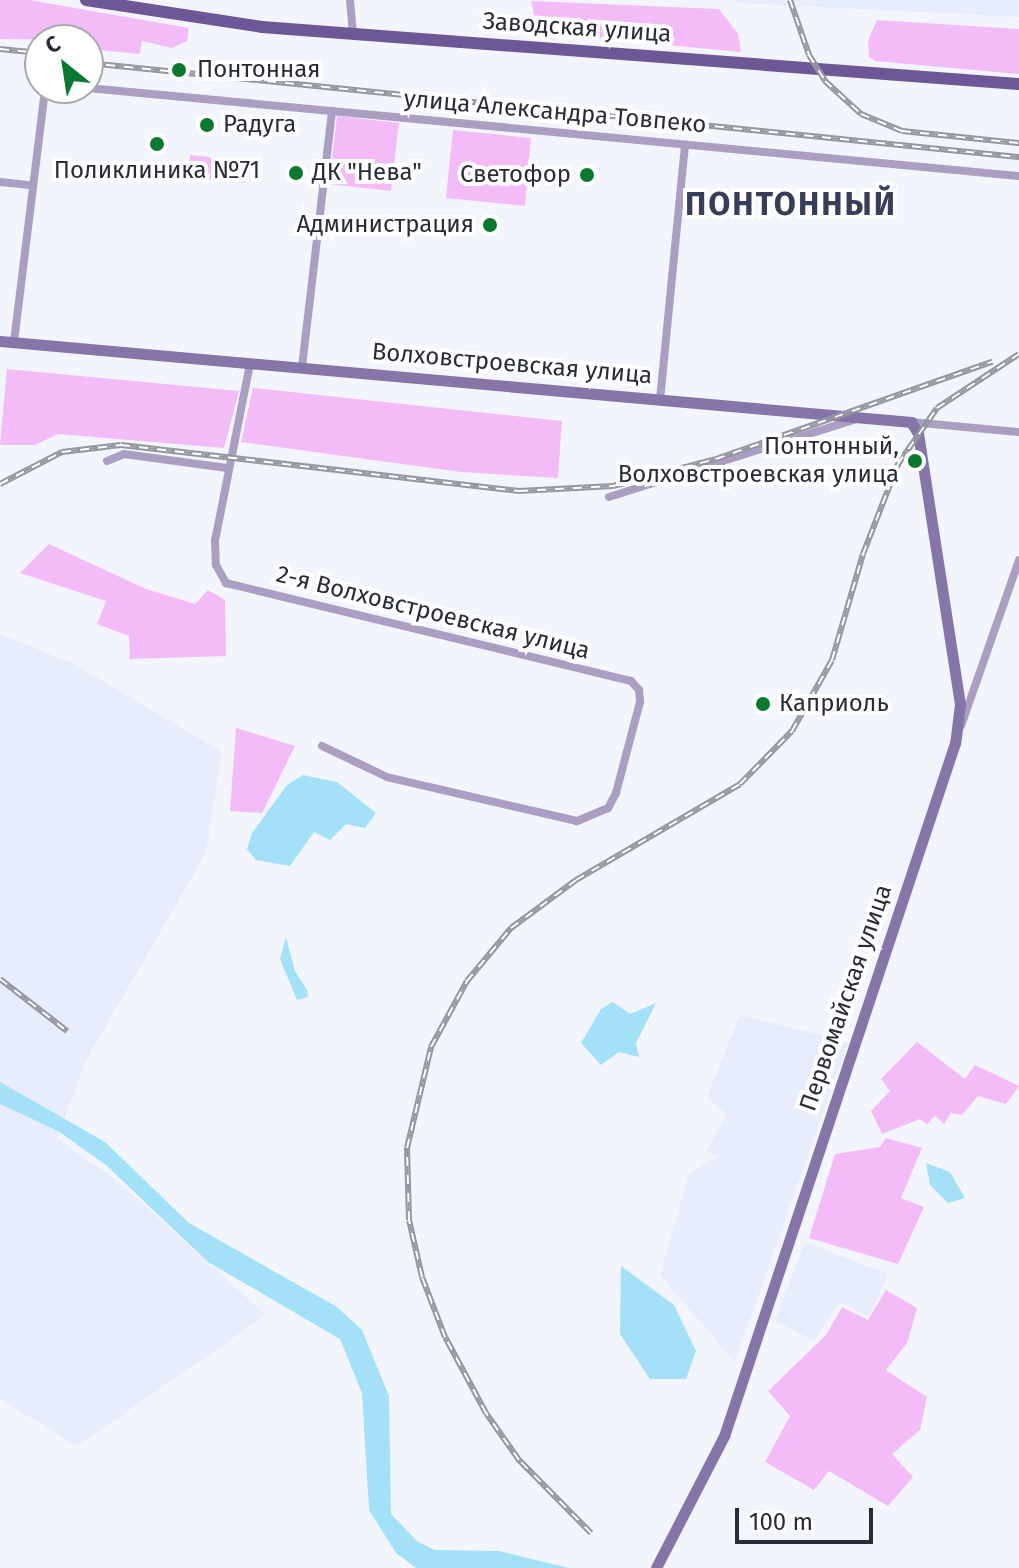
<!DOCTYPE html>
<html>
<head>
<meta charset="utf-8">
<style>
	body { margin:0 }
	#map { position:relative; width:1019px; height:1568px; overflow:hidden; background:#f3f5fc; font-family:"Fira Sans",sans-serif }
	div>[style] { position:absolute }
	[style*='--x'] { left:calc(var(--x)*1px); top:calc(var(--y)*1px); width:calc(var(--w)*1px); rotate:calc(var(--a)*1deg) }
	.built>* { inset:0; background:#e8edfd }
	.green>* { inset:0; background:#f3bbf7 }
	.water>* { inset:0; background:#a3e1f9 }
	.street>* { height:8px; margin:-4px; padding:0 4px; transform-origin:4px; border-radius:4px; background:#aa9fc3 }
	.secondary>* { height:11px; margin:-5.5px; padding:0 5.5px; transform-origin:5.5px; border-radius:5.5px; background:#8675a9 }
	.primary>* { height:12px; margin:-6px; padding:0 6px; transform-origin:6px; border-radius:6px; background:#6d5796 }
	.rail>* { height:6px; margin-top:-3px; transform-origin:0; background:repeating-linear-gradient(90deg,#fff 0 9px,#9496a0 0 18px); box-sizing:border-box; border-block:2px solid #9496a0 }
	.dots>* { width:22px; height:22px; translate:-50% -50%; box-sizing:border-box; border:4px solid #fff; border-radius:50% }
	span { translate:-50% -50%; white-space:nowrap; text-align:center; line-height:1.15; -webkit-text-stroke:8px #fff; paint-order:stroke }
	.street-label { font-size:24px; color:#282b38 }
	.poi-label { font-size:24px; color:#282b38 }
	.left { translate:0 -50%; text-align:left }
	.right { translate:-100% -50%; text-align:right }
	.district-label { font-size:32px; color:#383e59; font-weight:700; letter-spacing:2px }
	.north { position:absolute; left:24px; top:24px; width:80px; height:80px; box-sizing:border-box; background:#fff; border:2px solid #a9aaaf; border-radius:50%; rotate:330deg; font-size:22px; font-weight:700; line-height:32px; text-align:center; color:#282b38 }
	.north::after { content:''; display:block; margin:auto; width:28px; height:36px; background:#09792d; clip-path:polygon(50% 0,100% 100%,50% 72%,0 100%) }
	.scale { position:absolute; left:735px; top:1508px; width:138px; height:36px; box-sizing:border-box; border:4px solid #282b38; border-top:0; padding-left:10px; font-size:24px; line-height:28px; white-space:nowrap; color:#282b38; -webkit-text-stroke:6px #fff; paint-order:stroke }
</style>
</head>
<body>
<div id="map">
	<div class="built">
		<div style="clip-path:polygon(735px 0,1019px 0,1019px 17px,739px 3px)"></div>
		<div style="clip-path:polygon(0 634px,74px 664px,222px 752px,206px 853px,85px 1062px,57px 1139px,115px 1179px,266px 1315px,77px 1446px,0 1399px)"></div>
		<div style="clip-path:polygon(740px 1015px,848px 1042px,735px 1362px,660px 1275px,689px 1174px,717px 1157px,706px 1151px,727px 1115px,707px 1097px)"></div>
		<div style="clip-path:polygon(805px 1242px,888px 1274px,869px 1317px,840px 1302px,814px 1341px,775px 1320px)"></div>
	</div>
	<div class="green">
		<div style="clip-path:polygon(0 0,29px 0,189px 28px,187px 41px,172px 48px,142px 41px,140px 54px,88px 49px,88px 40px,0 39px)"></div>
		<div style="clip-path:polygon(531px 1px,719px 9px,738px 34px,741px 52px,552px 34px,537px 27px)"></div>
		<div style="clip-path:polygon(877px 20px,1019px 29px,1019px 74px,875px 61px,869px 57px,868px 41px)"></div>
		<div style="clip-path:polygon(337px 116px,399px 123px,391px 191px,329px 184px)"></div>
		<div style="clip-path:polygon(453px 130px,531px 138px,525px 206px,446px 198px)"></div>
		<div style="clip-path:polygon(190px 155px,248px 161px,246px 183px,188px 177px)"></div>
		<div style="clip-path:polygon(7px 369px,239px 391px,224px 448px,58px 434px,35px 445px,0 445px)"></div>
		<div style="clip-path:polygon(253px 388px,562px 421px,558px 478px,461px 472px,241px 442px)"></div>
		<div style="clip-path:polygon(49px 544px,146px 589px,195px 604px,208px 590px,225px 600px,226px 656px,130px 659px,129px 636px,97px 624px,106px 601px,20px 573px)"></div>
		<div style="clip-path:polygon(236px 728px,295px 746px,262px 813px,230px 811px)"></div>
		<div style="clip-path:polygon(917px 1042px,965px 1079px,975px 1065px,1019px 1086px,1006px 1104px,978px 1096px,962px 1115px,951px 1113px,944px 1124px,935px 1116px,927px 1124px,920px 1119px,882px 1134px,871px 1111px,890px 1091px,881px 1079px)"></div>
		<div style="clip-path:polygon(886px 1138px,922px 1148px,901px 1198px,924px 1207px,898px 1264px,809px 1238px,835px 1154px,880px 1147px)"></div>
		<div style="clip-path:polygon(886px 1290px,917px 1308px,907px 1343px,886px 1370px,927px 1397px,920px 1430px,892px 1454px,913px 1477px,888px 1506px,829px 1471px,814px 1490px,765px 1462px,790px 1416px,768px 1391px,826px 1335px,842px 1307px,868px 1320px)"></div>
	</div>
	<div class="water">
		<div style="clip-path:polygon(303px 775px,337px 782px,376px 813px,365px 828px,346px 824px,330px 840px,314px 832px,290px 866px,256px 860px,247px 849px,252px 833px,287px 785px)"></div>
		<div style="clip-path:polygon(286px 937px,295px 971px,307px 990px,308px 997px,297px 1000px,280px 959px)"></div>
		<div style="clip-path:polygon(613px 1002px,630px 1014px,656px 1003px,636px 1043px,639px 1057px,619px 1052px,601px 1065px,581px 1043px,601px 1009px)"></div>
		<div style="clip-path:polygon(0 1082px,105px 1142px,189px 1223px,337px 1307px,362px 1330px,389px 1396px,391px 1514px,418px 1542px,435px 1550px,499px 1551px,569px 1568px,416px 1568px,396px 1553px,369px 1510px,362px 1393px,340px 1339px,208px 1262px,106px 1165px,58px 1131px,0 1104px)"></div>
		<div style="clip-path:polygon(926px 1163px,950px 1172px,965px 1198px,948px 1203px,930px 1185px)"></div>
		<div style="clip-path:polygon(621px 1266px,674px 1305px,696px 1351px,686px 1379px,650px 1379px,620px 1334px)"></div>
	</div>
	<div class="street">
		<div style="--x:350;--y:0;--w:34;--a:85"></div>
		<div style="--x:88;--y:88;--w:935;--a:5.4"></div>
		<div style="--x:0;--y:182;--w:30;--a:6"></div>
		<div style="--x:14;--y:342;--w:256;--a:-83"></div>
		<div style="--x:250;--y:364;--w:180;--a:101.2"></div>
		<div style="--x:215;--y:541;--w:24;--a:88"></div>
		<div style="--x:216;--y:565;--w:21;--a:61"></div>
		<div style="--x:226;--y:583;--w:417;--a:13.6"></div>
		<div style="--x:631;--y:681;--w:12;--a:48"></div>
		<div style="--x:639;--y:690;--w:12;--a:85"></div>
		<div style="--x:640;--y:702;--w:94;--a:104.8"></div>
		<div style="--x:616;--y:793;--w:17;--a:118"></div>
		<div style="--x:608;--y:808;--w:34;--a:157"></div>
		<div style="--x:577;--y:821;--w:195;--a:-167"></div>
		<div style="--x:387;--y:777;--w:72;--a:-154.5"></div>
		<div style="--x:302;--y:367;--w:258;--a:-83.3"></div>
		<div style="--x:660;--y:400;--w:256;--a:-84.4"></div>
		<div style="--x:911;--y:422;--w:108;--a:5.3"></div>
		<div style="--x:107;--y:461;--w:18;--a:-22"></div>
		<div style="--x:124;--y:454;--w:104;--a:7.7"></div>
		<div style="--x:609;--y:497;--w:259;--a:-17.5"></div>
		<div style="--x:961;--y:726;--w:176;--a:-70.7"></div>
	</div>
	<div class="secondary">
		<div style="--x:0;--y:341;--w:915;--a:5.08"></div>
		<div style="--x:911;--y:422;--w:13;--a:58"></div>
		<div style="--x:918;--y:433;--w:274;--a:81.2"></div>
		<div style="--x:960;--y:704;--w:39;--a:97"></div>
		<div style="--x:955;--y:743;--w:730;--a:108.43"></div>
		<div style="--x:724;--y:1436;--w:148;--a:117.3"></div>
	</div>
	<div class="primary">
		<div style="--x:86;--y:0;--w:178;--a:8.7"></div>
		<div style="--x:262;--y:27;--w:759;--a:4.31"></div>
	</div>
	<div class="rail">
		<div style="--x:790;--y:0;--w:58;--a:70.9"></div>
		<div style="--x:809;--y:55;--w:31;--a:58"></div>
		<div style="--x:825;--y:81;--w:49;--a:42.5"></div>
		<div style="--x:861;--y:114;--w:44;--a:22.5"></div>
		<div style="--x:902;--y:131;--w:118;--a:5.9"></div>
		<div style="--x:0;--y:49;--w:40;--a:5.7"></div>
		<div style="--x:88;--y:63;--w:936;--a:5.77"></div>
		<div style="--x:0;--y:484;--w:70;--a:-27.3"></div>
		<div style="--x:62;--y:452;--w:59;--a:-6.8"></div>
		<div style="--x:121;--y:445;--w:401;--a:6.6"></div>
		<div style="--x:519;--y:491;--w:94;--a:-3"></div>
		<div style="--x:613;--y:486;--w:106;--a:-14.7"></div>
		<div style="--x:716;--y:459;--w:293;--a:-19.4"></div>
		<div style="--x:0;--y:979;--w:85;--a:37.8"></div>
		<div style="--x:591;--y:1533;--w:103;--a:-134.6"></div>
		<div style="--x:519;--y:1460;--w:57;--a:-125.1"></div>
		<div style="--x:486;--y:1413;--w:86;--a:-118.3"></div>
		<div style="--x:445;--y:1337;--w:64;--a:-111"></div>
		<div style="--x:422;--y:1277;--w:58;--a:-102.8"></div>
		<div style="--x:409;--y:1220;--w:72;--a:-91.6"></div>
		<div style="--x:407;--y:1148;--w:104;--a:-76.6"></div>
		<div style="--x:431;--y:1047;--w:75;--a:-61.4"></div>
		<div style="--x:467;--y:981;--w:69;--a:-50.3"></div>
		<div style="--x:511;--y:928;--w:81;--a:-36.4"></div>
		<div style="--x:576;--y:880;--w:190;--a:-30.3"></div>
		<div style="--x:740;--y:784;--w:74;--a:-45.5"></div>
		<div style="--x:792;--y:731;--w:81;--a:-60.6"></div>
		<div style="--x:832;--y:660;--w:110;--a:-73.7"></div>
		<div style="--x:863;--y:554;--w:97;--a:-68.7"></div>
		<div style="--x:898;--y:464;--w:68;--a:-55.1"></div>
		<div style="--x:937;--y:408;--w:98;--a:-33.4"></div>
	</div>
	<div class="dots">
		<div style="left:179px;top:70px;background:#09792d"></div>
		<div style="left:207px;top:125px;background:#09792d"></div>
		<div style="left:157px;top:144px;background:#09792d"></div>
		<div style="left:296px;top:173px;background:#09792d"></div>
		<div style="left:587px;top:175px;background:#09792d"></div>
		<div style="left:490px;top:225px;background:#09792d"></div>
		<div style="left:915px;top:461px;background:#09792d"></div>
		<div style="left:763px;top:704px;background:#09792d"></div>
	</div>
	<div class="street-label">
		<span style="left:577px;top:28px;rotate:4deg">Заводская улица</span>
		<span style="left:555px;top:112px;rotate:5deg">улица Александра Товпеко</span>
		<span style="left:512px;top:364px;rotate:5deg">Волховстроевская улица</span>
		<span style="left:433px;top:613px;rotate:14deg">2-я Волховстроевская улица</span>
		<span style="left:846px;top:998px;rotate:-71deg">Первомайская улица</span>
	</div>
	<div class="poi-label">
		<span class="left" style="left:197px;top:70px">Понтонная</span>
		<span class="left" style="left:223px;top:125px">Радуга</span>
		<span style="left:157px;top:171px">Поликлиника №71</span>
		<span class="left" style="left:312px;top:173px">ДК "Нева"</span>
		<span class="right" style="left:571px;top:175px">Светофор</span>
		<span class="right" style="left:474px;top:225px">Администрация</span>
		<span class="right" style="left:899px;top:461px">Понтонный,<br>Волховстроевская улица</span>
		<span class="left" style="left:779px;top:704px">Каприоль</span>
	</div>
	<div class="district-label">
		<span style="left:791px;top:204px">ПОНТОННЫЙ</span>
	</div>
	<div class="north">С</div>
	<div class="scale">100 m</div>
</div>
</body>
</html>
